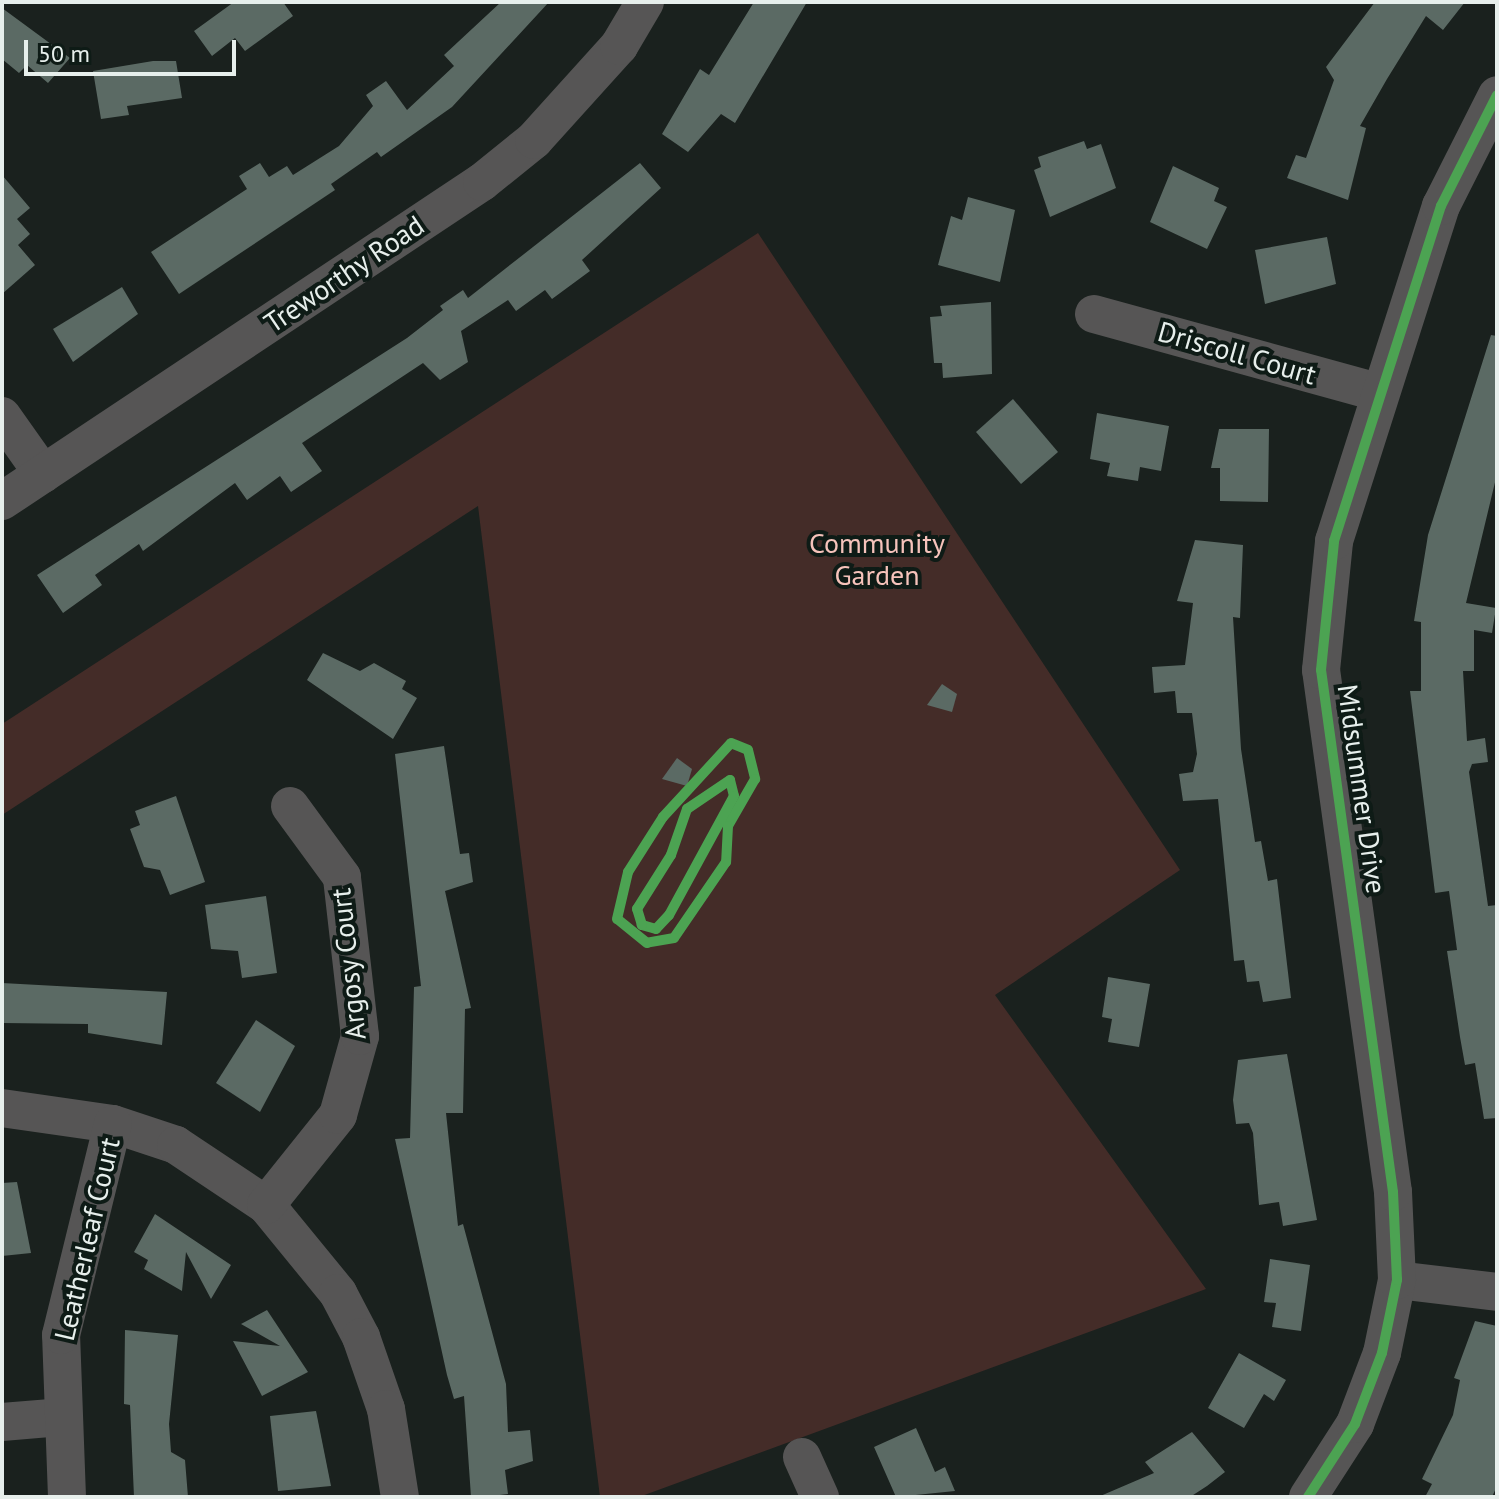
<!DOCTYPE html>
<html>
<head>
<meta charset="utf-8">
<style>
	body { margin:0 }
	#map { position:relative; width:1499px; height:1499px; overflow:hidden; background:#1a211e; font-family:"PT Sans",sans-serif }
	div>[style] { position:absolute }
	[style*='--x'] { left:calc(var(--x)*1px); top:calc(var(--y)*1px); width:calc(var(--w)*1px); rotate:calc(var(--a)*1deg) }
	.green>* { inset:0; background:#442c28 }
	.building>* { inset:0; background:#5b6a64 }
	.minor>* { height:38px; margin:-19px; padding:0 19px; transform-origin:19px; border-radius:19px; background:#565555 }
	.cycleway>* { height:10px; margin:-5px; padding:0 5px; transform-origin:5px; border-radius:5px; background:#4ca352 }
	span { translate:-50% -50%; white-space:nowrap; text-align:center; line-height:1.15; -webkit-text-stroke:8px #0e1b16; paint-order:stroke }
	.street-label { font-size:28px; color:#e7efec }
	.park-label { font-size:28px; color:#f6c3bb }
	.frame { position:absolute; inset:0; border:4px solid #e7efec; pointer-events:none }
	.scale { position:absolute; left:24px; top:40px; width:212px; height:36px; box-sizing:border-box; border:4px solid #e7efec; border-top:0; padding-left:10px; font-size:24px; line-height:28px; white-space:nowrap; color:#e7efec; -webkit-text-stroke:6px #0e1b16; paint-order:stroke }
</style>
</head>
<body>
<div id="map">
	<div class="green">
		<div style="clip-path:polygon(758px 233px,1180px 870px,995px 995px,1206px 1289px,639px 1497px,600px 1497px,478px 506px,2px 815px,2px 724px)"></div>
	</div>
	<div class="building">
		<div style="clip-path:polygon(234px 2px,283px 2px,293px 16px,245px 51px,235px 38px,212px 56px,194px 31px)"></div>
		<div style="clip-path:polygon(501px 2px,549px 2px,452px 107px,381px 157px,377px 152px,331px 184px,335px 190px,179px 294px,151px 252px,247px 189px,239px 176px,260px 163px,269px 177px,287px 166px,293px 175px,339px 146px,373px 106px,366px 95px,386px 81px,407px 110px,454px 66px,444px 55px)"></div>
		<div style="clip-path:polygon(754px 2px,807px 2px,735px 123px,721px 114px,688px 152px,662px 134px,700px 69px,709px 75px)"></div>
		<div style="clip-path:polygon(1375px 2px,1465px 2px,1443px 30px,1426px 16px,1387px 79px,1360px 126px,1366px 128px,1348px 200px,1287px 178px,1296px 155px,1306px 158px,1334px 80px,1326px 67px)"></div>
		<div style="clip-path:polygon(2px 8px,70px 58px,48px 83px,27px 65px,19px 73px,2px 59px)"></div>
		<div style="clip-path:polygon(153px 61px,176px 61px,182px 98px,127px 106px,129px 115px,101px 119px,93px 71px)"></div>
		<div style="clip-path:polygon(1084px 141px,1087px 149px,1101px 144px,1116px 188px,1050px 217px,1034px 170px,1041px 167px,1038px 157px)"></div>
		<div style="clip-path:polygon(640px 163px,661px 188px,582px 260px,590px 271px,552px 299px,545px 290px,516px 311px,508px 300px,461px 331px,468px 362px,440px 380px,423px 363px,302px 443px,322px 471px,291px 492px,280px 476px,247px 500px,235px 483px,143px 551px,139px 544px,95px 575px,102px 585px,63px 613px,37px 575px,407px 338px,443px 310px,440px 306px,463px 290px,468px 298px)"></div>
		<div style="clip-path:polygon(1173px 166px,1219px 188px,1214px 201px,1227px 207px,1207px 249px,1150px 222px)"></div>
		<div style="clip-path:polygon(2px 175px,30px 208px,17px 219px,30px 234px,18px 245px,35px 265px,2px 294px)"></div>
		<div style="clip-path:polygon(968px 197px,1015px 210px,1000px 282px,938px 265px,951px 216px,962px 220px)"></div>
		<div style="clip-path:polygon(1327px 237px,1336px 284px,1265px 304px,1255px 250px)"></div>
		<div style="clip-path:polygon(122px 287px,138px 314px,73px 362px,53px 329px)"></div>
		<div style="clip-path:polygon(991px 302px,992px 374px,943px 378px,942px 363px,934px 363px,930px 317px,942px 316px,940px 306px)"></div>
		<div style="clip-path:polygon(1491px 335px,1497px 336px,1497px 474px,1466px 603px,1496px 608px,1492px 633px,1474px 630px,1474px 671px,1463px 671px,1467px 741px,1485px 738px,1488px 762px,1472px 764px,1469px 772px,1488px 906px,1497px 905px,1497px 1118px,1484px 1119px,1475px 1063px,1465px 1065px,1460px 1037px,1447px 951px,1457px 950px,1449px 891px,1435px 893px,1410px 691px,1421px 691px,1421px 622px,1414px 621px,1428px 535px)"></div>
		<div style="clip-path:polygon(1013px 399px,1058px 452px,1021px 484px,976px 432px)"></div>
		<div style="clip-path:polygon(1097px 413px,1169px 426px,1161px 471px,1140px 467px,1138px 481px,1107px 476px,1110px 463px,1090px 459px)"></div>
		<div style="clip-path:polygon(1219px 429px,1269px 429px,1268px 502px,1220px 501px,1220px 468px,1211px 468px)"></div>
		<div style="clip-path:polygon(1195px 540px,1243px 545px,1240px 618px,1233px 617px,1241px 749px,1255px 842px,1261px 841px,1268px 881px,1277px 879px,1291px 998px,1263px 1002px,1259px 981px,1247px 982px,1244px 960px,1234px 961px,1218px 799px,1183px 801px,1179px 774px,1193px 772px,1197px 754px,1192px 713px,1177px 713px,1175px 691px,1154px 693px,1152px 667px,1185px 665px,1193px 603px,1177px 601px)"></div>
		<div style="clip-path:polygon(323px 653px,360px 671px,374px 663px,406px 681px,402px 689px,417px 698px,393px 739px,307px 680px)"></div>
		<div style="clip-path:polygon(942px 684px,957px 694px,952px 712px,927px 705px)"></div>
		<div style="clip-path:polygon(444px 746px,460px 854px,469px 853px,473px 882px,445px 891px,471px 1008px,465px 1009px,463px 1113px,446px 1113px,458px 1226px,463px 1224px,506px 1384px,508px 1432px,530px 1430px,533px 1461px,505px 1470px,508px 1494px,483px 1497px,471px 1497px,464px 1396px,454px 1399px,447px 1375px,395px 1139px,410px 1138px,414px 987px,421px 986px,395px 754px)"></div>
		<div style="clip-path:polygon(677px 758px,692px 769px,687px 786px,662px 779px)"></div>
		<div style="clip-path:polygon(176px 796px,205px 882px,170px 895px,160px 870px,144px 867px,130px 829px,140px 825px,135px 811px)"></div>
		<div style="clip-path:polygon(266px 896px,277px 973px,242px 978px,238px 951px,211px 949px,205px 905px)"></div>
		<div style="clip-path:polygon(1108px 977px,1150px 984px,1139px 1047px,1108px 1042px,1112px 1019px,1102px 1017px)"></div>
		<div style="clip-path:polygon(2px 983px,167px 992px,162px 1045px,88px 1033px,88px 1024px,2px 1023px)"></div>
		<div style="clip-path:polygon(256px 1020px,295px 1046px,260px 1112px,216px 1083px)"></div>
		<div style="clip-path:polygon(1287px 1054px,1317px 1220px,1283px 1226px,1279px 1202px,1259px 1205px,1253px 1133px,1249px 1123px,1236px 1124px,1233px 1100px,1238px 1060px)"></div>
		<div style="clip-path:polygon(17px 1182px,31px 1253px,2px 1256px,2px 1183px)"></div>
		<div style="clip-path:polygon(155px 1214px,231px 1265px,211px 1299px,186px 1252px,182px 1291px,144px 1269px,148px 1260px,134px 1252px)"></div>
		<div style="clip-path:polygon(1270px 1259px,1310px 1265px,1301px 1331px,1272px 1327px,1276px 1303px,1264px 1302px)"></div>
		<div style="clip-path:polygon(267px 1310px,308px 1372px,262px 1396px,233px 1341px,280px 1346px,241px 1324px)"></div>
		<div style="clip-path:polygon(1475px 1321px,1497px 1326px,1497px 1486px,1492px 1497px,1425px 1497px,1432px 1484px,1422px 1479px,1453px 1415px,1460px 1380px,1454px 1378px)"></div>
		<div style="clip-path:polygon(125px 1330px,178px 1335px,169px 1424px,171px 1452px,185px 1460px,188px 1497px,134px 1497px,130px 1405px,124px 1404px)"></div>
		<div style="clip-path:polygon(1239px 1353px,1286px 1380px,1274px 1401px,1264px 1394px,1244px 1428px,1208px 1408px)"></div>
		<div style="clip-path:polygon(316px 1411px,331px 1486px,278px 1491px,270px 1416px)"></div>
		<div style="clip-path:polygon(916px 1428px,935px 1472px,945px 1467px,955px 1491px,896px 1497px,874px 1447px)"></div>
		<div style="clip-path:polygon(1192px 1432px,1225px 1472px,1207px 1486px,1190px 1497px,1098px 1497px,1154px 1473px,1145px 1462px)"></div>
	</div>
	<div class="minor">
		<div style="--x:1094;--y:314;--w:297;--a:15.4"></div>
		<div style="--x:2;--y:416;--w:71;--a:54.7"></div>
		<div style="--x:2;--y:501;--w:576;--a:-33.61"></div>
		<div style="--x:482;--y:182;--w:67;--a:-38.9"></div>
		<div style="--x:534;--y:140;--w:127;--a:-47.9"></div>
		<div style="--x:619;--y:46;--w:51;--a:-59.4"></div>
		<div style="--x:2;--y:1108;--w:112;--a:8.2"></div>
		<div style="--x:113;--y:1124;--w:66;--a:18.4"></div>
		<div style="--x:176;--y:1145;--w:108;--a:33.7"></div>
		<div style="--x:266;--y:1205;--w:114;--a:50.7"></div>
		<div style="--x:338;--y:1293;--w:50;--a:62.4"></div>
		<div style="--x:361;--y:1337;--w:76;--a:70.9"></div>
		<div style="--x:386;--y:1409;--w:89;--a:81"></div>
		<div style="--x:266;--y:1205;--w:115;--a:-51.3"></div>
		<div style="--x:338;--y:1115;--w:82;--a:-74.4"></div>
		<div style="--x:360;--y:1036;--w:160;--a:-96.5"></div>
		<div style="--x:342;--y:877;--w:88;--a:-126.2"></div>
		<div style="--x:1397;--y:1280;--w:101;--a:6.8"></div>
		<div style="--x:2;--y:1422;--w:59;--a:-4.8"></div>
		<div style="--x:802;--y:1457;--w:44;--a:65.8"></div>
		<div style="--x:67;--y:1497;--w:162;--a:-92.1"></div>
		<div style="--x:61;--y:1335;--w:217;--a:-76.2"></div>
		<div style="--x:1308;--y:1497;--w:87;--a:-57.2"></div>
		<div style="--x:1355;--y:1424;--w:76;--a:-69.2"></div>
		<div style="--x:1382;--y:1353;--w:75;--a:-78.4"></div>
		<div style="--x:1397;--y:1280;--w:88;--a:-92.6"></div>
		<div style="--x:1393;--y:1192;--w:527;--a:-97.85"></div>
		<div style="--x:1321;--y:670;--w:130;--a:-84.2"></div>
		<div style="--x:1334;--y:541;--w:352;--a:-72.3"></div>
		<div style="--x:1441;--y:206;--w:124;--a:-63.2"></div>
	</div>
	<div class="cycleway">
		<div style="--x:731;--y:743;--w:18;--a:22"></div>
		<div style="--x:748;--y:750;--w:30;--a:76"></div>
		<div style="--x:755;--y:779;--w:54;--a:119.9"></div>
		<div style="--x:728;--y:826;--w:36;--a:93"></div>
		<div style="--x:726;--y:862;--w:92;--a:124.4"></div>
		<div style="--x:674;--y:938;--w:27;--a:170"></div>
		<div style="--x:647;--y:943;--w:38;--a:-141"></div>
		<div style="--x:617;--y:919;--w:48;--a:-76.8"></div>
		<div style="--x:628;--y:872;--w:65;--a:-57.5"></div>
		<div style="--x:663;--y:817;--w:100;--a:-47.4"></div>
		<div style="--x:730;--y:780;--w:16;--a:76"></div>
		<div style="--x:734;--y:796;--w:136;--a:118.6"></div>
		<div style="--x:669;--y:915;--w:19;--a:133"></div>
		<div style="--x:656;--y:929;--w:15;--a:-164"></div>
		<div style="--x:642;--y:925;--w:17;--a:-107"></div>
		<div style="--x:637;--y:909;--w:64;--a:-57.8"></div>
		<div style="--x:671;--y:855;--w:49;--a:-70.8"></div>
		<div style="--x:687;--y:809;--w:52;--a:-34"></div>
		<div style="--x:1308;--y:1497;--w:87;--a:-57.2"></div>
		<div style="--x:1355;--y:1424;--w:76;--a:-69.2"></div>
		<div style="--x:1382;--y:1353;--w:75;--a:-78.4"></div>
		<div style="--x:1397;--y:1280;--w:88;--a:-92.6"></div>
		<div style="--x:1393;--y:1192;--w:527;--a:-97.85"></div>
		<div style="--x:1321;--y:670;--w:130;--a:-84.2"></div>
		<div style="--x:1334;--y:541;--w:352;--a:-72.3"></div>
		<div style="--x:1441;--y:206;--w:124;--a:-63.2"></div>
	</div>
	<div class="street-label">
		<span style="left:344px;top:274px;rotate:-34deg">Treworthy Road</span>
		<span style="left:1237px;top:353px;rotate:16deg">Driscoll Court</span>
		<span style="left:1362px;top:789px;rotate:82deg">Midsummer Drive</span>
		<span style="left:348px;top:964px;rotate:-96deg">Argosy Court</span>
		<span style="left:87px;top:1239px;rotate:-77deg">Leatherleaf Court</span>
	</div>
	<div class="park-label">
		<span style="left:877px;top:559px">Community<br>Garden</span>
	</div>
	<div class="frame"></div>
	<div class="scale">50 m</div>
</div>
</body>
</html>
